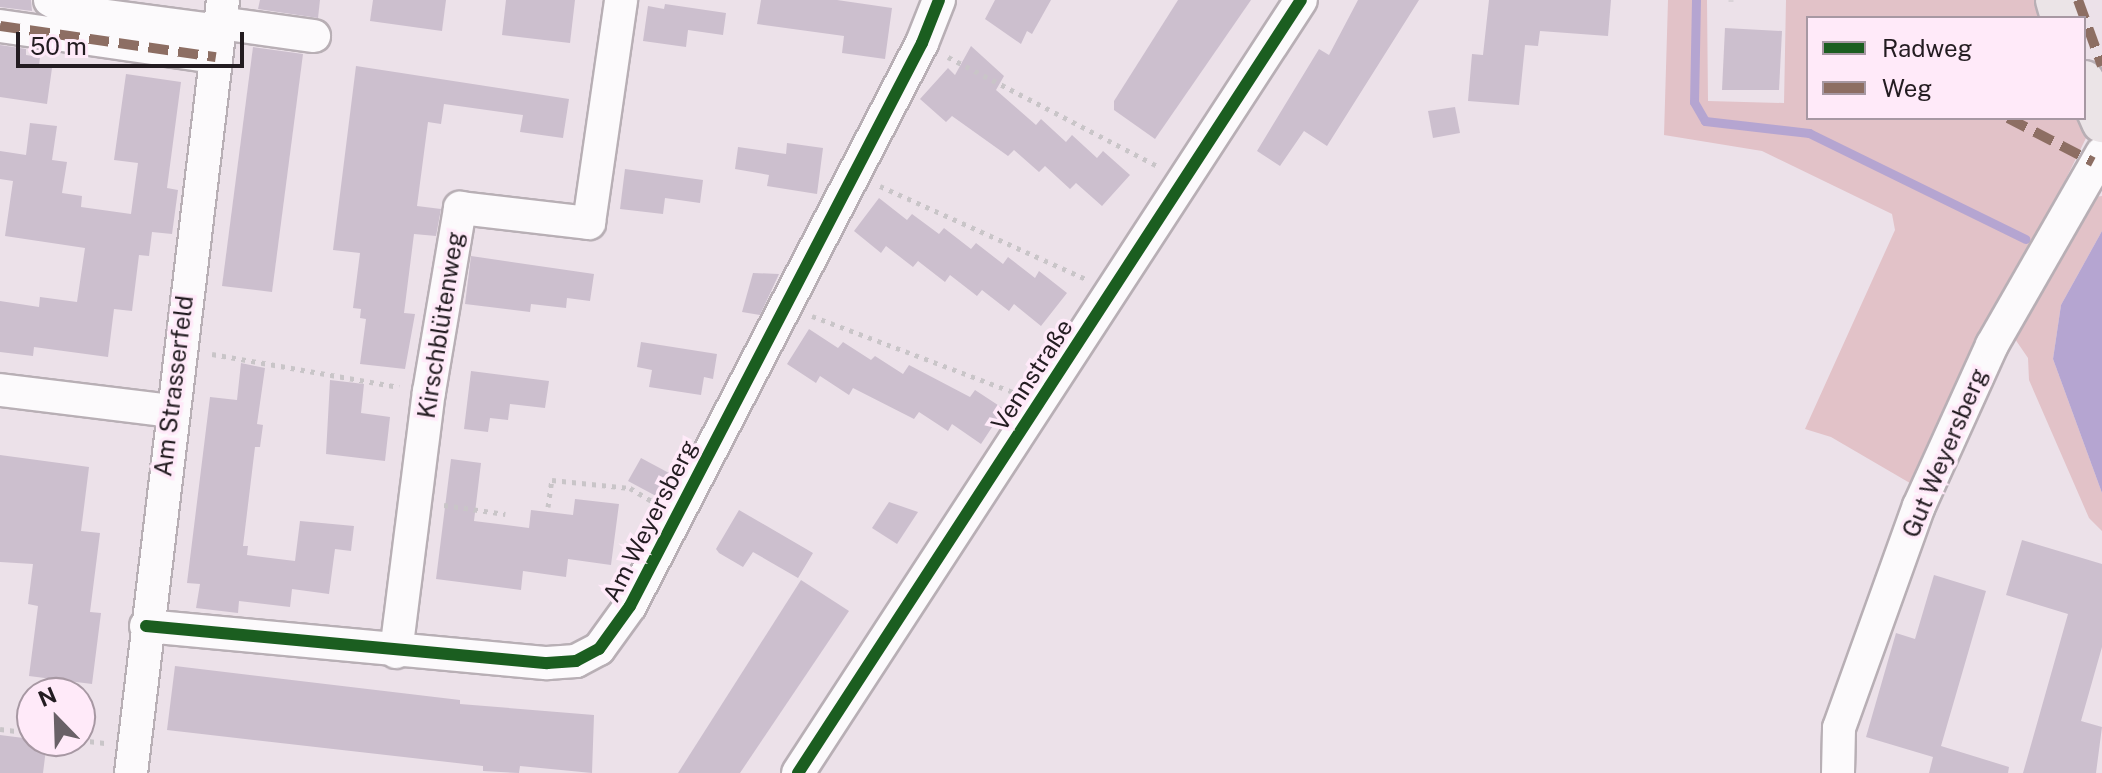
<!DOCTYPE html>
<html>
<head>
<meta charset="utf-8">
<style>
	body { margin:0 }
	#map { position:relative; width:2102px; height:773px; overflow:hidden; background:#ece1e9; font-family:"Public Sans",sans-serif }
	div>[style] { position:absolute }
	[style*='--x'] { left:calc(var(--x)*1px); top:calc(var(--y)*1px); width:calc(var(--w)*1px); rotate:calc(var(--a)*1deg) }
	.green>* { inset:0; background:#e2c2c8 }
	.water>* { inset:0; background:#b5a5d1 }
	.stream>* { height:9px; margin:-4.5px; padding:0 4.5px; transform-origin:4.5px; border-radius:4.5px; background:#b5a5d1 }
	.building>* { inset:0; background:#ccbfce }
	.path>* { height:5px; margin-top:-2.5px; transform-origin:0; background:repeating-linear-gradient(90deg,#c9c5c8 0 4px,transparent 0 10px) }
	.roads { filter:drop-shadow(2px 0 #b8afb5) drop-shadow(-2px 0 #b8afb5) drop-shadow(0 2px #b8afb5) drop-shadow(0 -2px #b8afb5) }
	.minor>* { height:32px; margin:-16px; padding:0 16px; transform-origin:16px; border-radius:16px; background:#fcfafc }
	.major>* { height:40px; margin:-20px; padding:0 20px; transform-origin:20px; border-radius:20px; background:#ebe4e7 }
	.quiet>* { height:10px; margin-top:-5px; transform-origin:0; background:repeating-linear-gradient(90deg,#8d6e63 0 20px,transparent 0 30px) }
	.cycleway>* { height:12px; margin:-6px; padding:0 6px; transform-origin:6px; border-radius:6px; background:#1b5e20 }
	span { translate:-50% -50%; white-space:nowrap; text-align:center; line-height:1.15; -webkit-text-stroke:7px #ffeaf9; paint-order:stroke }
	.street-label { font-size:24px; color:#231c21 }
	.legend { position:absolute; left:1806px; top:16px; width:280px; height:104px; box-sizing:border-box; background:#ffeaf9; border:2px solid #a798a3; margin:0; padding:10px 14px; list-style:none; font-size:24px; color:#231c21 }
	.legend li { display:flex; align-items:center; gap:16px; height:40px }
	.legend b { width:40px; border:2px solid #a798a3 }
	.north { position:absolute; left:16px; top:677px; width:80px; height:80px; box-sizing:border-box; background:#ffeaf9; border:2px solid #a798a3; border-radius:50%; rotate:337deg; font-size:22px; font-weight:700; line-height:32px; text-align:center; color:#231c21 }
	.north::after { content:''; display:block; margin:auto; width:28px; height:36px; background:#696167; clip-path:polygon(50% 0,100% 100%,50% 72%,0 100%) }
	.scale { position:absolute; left:16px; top:32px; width:228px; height:36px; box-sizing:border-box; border:4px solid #231c21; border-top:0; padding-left:10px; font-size:24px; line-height:28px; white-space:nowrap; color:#231c21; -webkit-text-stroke:6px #ffeaf9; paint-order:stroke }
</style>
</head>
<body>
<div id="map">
	<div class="green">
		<div style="clip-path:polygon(1668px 0,1707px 0,1708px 101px,1784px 103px,1786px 0,2040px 0,2046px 18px,1808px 18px,1808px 118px,2080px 118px,2087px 136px,1915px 486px,1831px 437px,1805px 429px,1895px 230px,1892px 214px,1762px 151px,1664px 135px)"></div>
		<div style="clip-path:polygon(2102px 196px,2102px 231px,2061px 305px,2053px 359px,2102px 493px,2102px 531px,2089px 518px,2029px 380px,2028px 358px,2015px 339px,2093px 197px)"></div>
	</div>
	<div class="water">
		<div style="clip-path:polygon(2102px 231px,2102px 493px,2053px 359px,2061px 305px)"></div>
	</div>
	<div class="stream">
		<div style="--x:1696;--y:0;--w:102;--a:91.1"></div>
		<div style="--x:1694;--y:102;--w:22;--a:60"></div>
		<div style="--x:1705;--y:121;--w:105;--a:6.6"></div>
		<div style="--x:1809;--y:133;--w:241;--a:26.1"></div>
	</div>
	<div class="building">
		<div style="clip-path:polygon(0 0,31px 0,32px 11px,0 7px)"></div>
		<div style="clip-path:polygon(260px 0,320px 0,318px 18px,258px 9px)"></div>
		<div style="clip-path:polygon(373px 0,446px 0,442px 31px,370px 21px)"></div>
		<div style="clip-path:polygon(506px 0,575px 0,570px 43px,502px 35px)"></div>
		<div style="clip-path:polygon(761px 0,837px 0,892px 8px,885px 59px,842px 53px,844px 36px,757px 24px)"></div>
		<div style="clip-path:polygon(995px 0,1051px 0,1032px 34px,1027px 31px,1021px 44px,985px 19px)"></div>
		<div style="clip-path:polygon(1178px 0,1251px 0,1155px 139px,1114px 110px,1114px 101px)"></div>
		<div style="clip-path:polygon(1358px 0,1419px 0,1327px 146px,1304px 131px,1280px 166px,1257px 151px,1319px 49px,1329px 55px)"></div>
		<div style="clip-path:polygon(1489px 0,1611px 0,1608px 36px,1540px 31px,1538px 46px,1525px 45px,1519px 105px,1468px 101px,1472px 54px,1483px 55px)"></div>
		<div style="clip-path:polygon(665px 4px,726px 13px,723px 35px,688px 30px,686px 47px,643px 41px,648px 6px,664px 9px)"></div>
		<div style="clip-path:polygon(1725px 28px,1782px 31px,1779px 90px,1722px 90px)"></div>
		<div style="clip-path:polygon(0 45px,26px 49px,26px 55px,40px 57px,39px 66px,52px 68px,47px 104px,0 97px)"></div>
		<div style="clip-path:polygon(971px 46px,1004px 76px,996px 90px,1036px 125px,1041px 119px,1066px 142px,1072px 135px,1097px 158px,1103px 151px,1130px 175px,1102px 206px,1076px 183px,1070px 189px,1045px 166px,1039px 172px,1014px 150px,1008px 156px,952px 116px,946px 122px,920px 99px,948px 68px,955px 75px)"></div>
		<div style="clip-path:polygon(253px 47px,303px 54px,272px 292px,222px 286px)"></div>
		<div style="clip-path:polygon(356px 66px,569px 99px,563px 138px,520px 132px,523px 115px,444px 104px,441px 124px,428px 122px,417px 206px,441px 209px,436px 236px,414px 234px,404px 313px,415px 314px,405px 369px,360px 364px,366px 319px,360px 318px,361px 309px,353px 308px,360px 253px,333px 250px)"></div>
		<div style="clip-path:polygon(126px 74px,181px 82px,167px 188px,178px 190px,172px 234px,152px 232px,149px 256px,139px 255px,132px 311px,114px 309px,108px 357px,34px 347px,33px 356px,0 352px,0 301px,39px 307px,40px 297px,77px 302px,85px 248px,5px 236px,13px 181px,0 179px,0 151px,26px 155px,30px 123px,57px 126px,52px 160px,67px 162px,62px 193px,82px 196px,81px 207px,131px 214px,138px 163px,114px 160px)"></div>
		<div style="clip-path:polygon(1455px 107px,1460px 133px,1433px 138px,1428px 111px)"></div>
		<div style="clip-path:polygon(787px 143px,823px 148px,817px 194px,767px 186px,769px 175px,735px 169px,738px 147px,786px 154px)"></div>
		<div style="clip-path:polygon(625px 169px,703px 180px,700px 203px,665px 198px,663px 214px,620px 209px)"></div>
		<div style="clip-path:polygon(879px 198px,907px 220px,912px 214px,939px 234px,944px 228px,971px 249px,976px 243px,1003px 264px,1008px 257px,1035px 278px,1039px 271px,1067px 293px,1041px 326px,1014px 304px,1009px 311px,982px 290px,977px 296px,950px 275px,945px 282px,918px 261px,913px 267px,886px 246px,881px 253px,854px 231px)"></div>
		<div style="clip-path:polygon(471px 256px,594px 274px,590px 301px,567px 298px,566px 308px,531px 304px,530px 312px,465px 304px)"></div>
		<div style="clip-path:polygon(753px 273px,779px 274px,760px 315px,742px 312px)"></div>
		<div style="clip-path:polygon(809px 329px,838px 348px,843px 342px,871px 360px,875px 356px,903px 374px,909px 365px,970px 397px,975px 390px,1004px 409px,981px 444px,952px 424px,948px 431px,919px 412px,914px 419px,853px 388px,849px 395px,820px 376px,816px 383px,787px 364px)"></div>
		<div style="clip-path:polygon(641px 342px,717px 354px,713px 379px,704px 377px,701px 395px,649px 387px,652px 370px,637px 367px)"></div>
		<div style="clip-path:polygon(241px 363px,265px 368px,257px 424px,263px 425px,260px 447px,255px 447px,243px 546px,248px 546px,247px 555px,295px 561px,300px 521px,354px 526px,351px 551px,335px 549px,329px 594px,292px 589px,290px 607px,239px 601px,238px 613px,196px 608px,200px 584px,187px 583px,210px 397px,237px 400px)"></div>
		<div style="clip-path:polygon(471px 371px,549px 381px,545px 408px,510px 404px,508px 420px,490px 418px,488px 432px,464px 429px)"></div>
		<div style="clip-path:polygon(330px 380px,364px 384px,361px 413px,390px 417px,385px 461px,326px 454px)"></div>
		<div style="clip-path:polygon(0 455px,89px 467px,81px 531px,100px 533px,90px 612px,101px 613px,92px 684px,29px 676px,38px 606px,28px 604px,33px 564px,0 562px)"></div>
		<div style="clip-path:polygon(641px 458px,669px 473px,656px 496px,628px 481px)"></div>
		<div style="clip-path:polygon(451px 459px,481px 463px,474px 521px,529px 528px,531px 510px,573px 515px,575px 499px,619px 504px,611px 565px,568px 559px,566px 577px,523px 571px,521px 590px,436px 579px)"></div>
		<div style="clip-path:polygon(889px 502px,918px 512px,897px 544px,872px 528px)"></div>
		<div style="clip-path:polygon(739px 510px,813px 553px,798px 578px,753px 552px,743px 567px,719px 553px,716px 549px)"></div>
		<div style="clip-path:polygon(2022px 540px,2102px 564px,2102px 647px,2081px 721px,2102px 727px,2096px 773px,2023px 773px,2068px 614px,2006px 595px)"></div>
		<div style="clip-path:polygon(1934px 575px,1986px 591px,1941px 746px,2009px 767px,2008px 773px,1929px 773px,1933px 757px,1866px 737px,1896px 633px,1915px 639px)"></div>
		<div style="clip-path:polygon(801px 580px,849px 611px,740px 773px,678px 773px)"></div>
		<div style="clip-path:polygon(175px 666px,460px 700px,460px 704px,594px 715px,592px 773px,520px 766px,519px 773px,483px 771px,483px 766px,167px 730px)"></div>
		<div style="clip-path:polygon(0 735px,47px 741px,43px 773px,0 773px)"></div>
	</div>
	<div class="path">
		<div style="--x:1731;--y:0;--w:1;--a:90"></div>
		<div style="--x:948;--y:57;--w:238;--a:27.5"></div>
		<div style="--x:880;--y:186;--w:226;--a:24.3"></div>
		<div style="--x:812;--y:316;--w:215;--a:20.7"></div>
		<div style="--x:212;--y:354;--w:190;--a:10"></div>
		<div style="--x:444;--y:505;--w:62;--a:8.4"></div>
		<div style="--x:548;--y:507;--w:27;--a:-82"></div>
		<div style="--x:552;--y:480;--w:78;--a:5.9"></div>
		<div style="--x:630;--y:488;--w:26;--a:31"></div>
		<div style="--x:0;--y:729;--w:32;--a:7"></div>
		<div style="--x:80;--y:740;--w:25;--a:7"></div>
	</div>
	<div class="roads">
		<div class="minor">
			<div style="--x:50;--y:0;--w:23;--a:29"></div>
			<div style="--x:70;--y:11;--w:150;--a:7.6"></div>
			<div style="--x:220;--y:23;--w:95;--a:7.9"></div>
			<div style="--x:0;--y:26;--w:218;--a:8.2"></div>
			<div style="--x:0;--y:390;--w:172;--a:7"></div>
			<div style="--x:146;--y:626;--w:403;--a:5.3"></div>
			<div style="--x:547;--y:663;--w:29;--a:-4"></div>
			<div style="--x:576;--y:661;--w:26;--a:-28"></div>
			<div style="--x:599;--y:649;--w:53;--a:-54.2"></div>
			<div style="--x:630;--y:606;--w:634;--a:-62.59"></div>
			<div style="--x:922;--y:43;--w:46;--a:-68.4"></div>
			<div style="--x:396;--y:652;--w:262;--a:-82.8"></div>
			<div style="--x:429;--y:392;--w:187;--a:-80.4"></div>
			<div style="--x:460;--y:208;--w:130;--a:6.6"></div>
			<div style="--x:589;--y:223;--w:225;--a:-81.8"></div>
			<div style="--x:131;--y:773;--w:778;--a:-83.21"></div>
			<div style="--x:798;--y:773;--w:922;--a:-56.95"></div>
			<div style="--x:1838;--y:773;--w:45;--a:-88.7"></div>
			<div style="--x:1839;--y:728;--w:236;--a:-70.2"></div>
			<div style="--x:1919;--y:506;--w:177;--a:-65.6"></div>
			<div style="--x:1992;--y:345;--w:221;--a:-60.2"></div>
		</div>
		<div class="major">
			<div style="--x:2056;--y:0;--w:19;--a:74"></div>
			<div style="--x:2084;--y:81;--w:45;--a:66.3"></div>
		</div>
	</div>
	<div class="quiet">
		<div style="--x:2078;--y:0;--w:70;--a:70"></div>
		<div style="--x:0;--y:26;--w:218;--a:8.2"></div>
		<div style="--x:2008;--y:118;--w:96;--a:27.4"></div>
	</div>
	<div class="cycleway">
		<div style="--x:146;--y:626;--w:403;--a:5.3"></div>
		<div style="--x:547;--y:663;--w:29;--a:-4"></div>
		<div style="--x:576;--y:661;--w:26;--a:-28"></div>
		<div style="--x:599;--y:649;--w:53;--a:-54.2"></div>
		<div style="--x:630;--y:606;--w:634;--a:-62.59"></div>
		<div style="--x:922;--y:43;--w:46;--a:-68.4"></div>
		<div style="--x:798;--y:773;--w:922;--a:-56.95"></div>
	</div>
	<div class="street-label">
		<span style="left:441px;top:325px;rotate:-81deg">Kirschblütenweg</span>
		<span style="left:1032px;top:375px;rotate:-57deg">Vennstraße</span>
		<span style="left:174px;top:386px;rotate:-83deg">Am Strasserfeld</span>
		<span style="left:1945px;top:453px;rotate:-67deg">Gut Weyersberg</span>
		<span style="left:650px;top:521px;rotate:-63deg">Am Weyersberg</span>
	</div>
	<ul class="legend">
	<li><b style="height:10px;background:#1b5e20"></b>Radweg</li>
	<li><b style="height:10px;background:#8d6e63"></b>Weg</li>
	</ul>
	<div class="north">N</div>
	<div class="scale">50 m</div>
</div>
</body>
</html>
